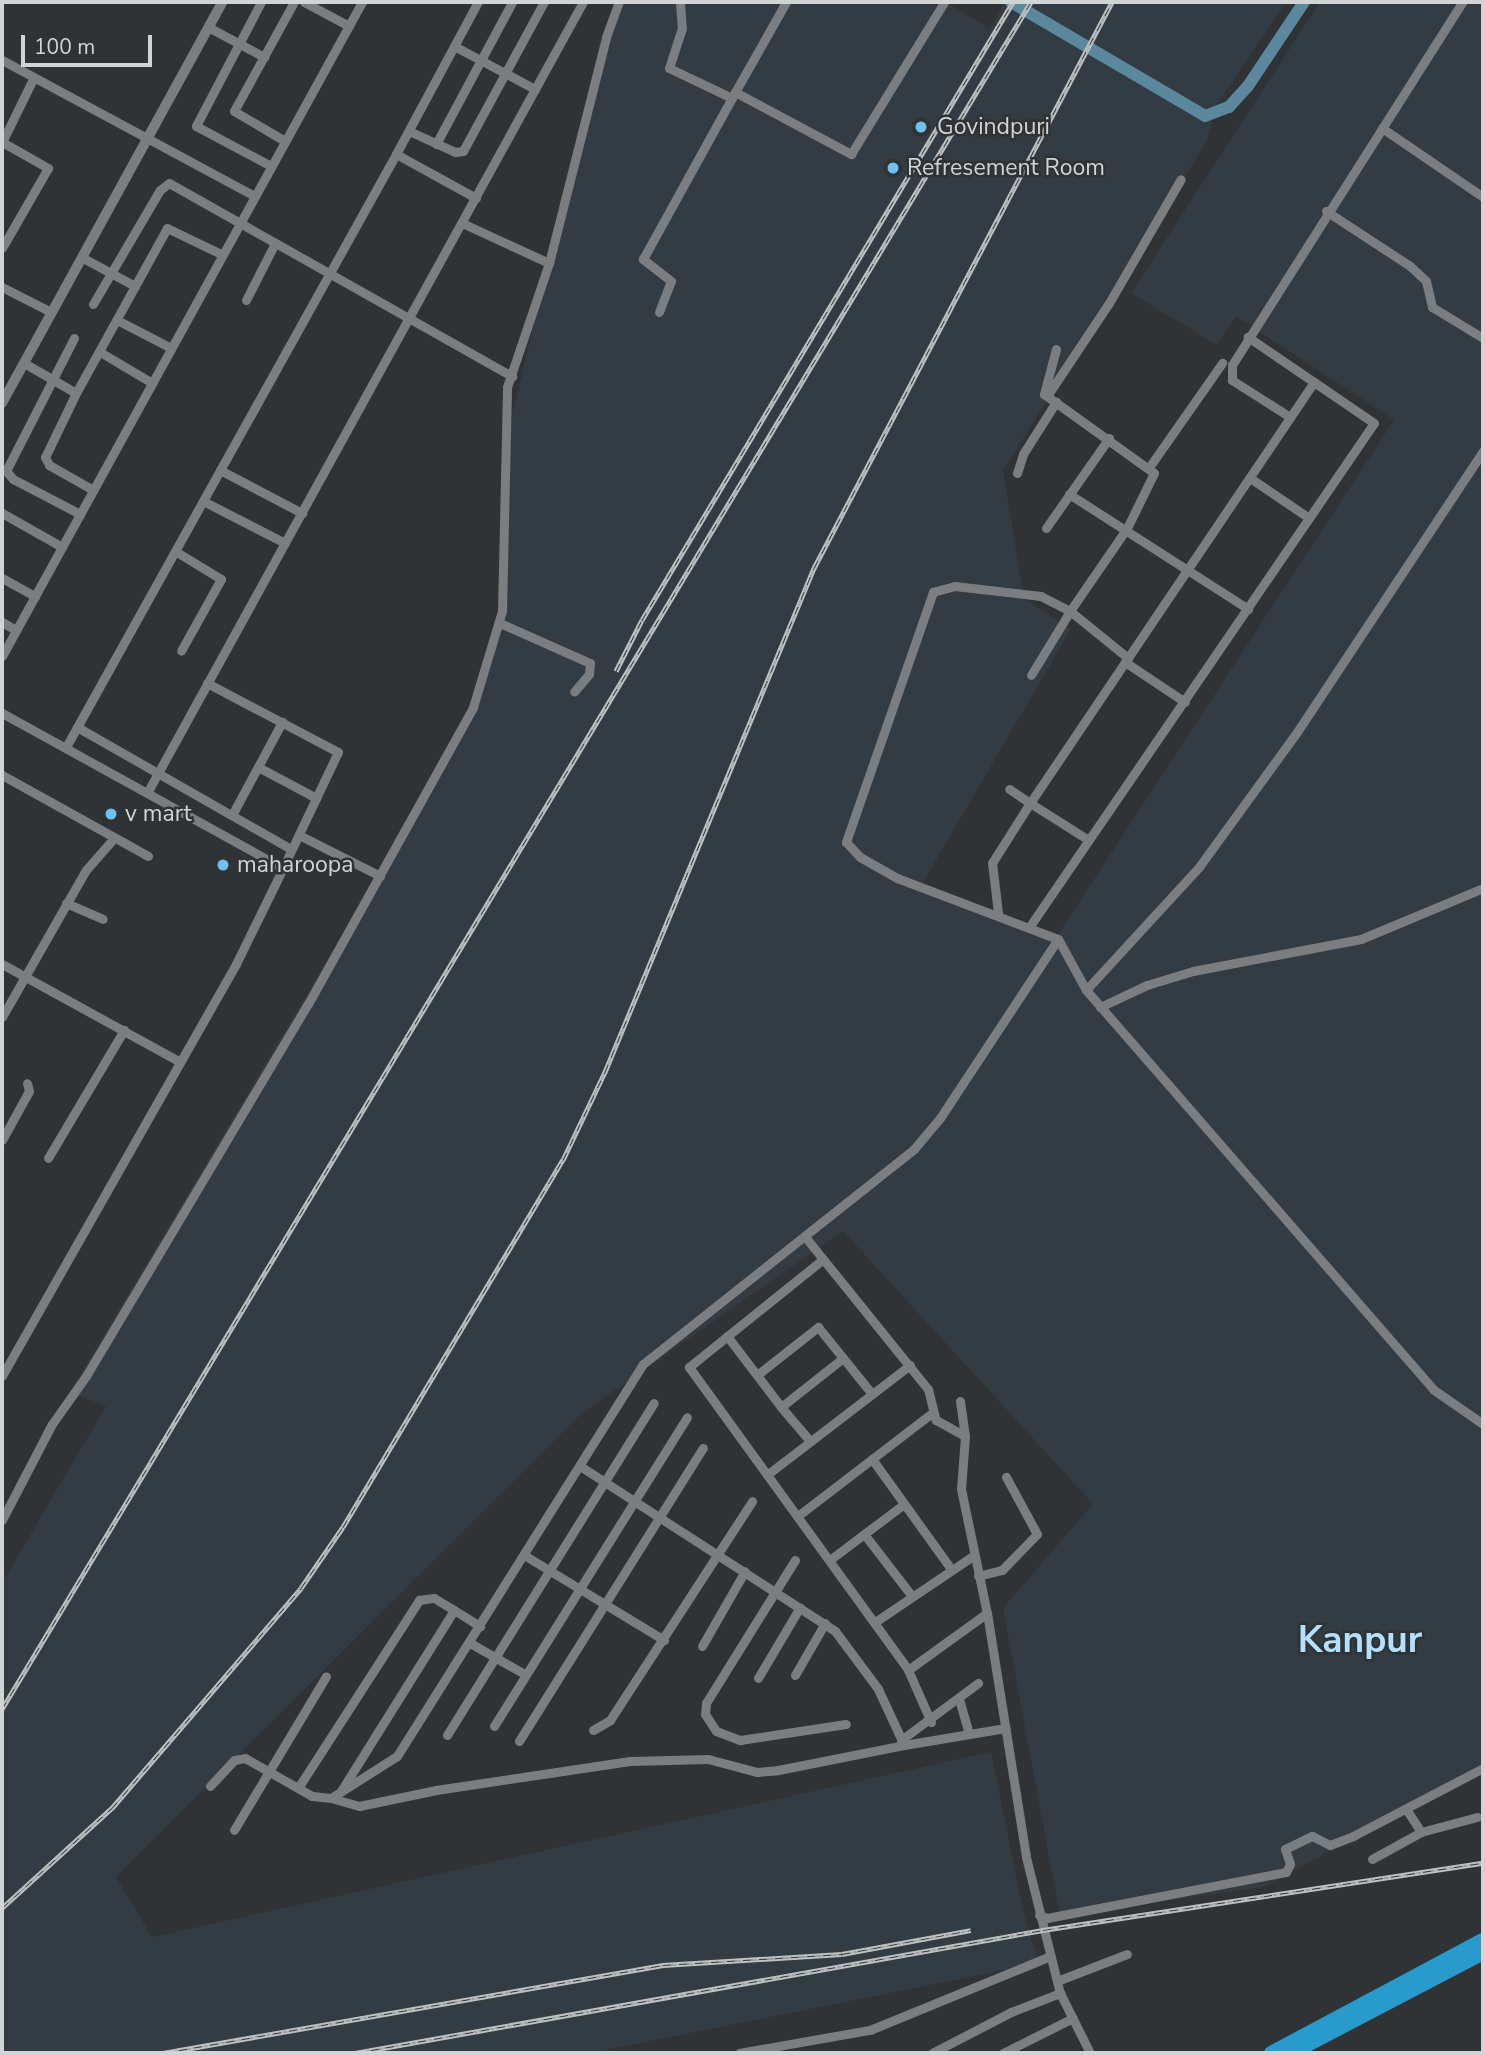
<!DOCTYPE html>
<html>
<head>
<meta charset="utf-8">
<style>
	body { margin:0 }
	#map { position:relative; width:1485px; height:2055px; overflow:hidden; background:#2f3335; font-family:"Nunito Sans",sans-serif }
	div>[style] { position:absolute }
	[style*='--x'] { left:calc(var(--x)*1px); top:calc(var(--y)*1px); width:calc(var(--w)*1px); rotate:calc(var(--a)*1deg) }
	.built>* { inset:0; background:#323c42 }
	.minor>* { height:9px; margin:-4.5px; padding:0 4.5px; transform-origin:4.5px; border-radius:4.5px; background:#7a7e80 }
	.tertiary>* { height:10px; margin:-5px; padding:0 5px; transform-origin:5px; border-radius:5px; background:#7a7e80 }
	.secondary>* { height:12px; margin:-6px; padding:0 6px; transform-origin:6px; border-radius:6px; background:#5b889c }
	.trunk>* { height:14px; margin:-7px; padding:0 7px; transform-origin:7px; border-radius:7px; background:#289acc }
	.rail>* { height:5px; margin-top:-2.5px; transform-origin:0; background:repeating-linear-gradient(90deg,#2f3335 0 8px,#bec1c2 0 16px); box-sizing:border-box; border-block:2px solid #bec1c2 }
	.dots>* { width:19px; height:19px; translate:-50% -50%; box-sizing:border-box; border:4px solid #2f3335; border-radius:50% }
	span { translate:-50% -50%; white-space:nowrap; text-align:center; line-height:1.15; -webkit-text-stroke:5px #2f3335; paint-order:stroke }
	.poi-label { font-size:23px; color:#d1d4d5 }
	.left { translate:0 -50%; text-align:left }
	.town-label { font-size:37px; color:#b4e0fc; font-weight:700 }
	.frame { position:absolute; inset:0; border:4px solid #d1d4d5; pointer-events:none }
	.scale { position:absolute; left:21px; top:35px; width:131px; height:32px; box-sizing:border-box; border:4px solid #d1d4d5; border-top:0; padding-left:9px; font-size:21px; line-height:24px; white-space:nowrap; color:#d1d4d5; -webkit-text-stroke:5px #2f3335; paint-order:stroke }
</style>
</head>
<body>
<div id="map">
	<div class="built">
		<div style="clip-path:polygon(621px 2px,946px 2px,990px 29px,1005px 2px,1286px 2px,1216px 106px,1207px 141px,1003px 471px,1024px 599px,1071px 629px,918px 891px,1053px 942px,1394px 420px,1236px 316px,1217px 345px,1131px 293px,1320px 2px,1483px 2px,1483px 1771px,1263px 1887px,1060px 1916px,1003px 1608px,1093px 1504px,843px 1231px,581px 1414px,116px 1877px,152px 1937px,991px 1752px,1023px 1911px,1039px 1963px,591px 2053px,2px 2053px,2px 1583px,106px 1406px,70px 1392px,465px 728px,501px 607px,506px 443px,600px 41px)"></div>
	</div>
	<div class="minor">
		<div style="--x:261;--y:2;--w:140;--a:117.7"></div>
		<div style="--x:196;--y:126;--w:85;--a:28.1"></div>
		<div style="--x:304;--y:2;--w:51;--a:28.1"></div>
		<div style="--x:680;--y:2;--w:26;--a:86"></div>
		<div style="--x:682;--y:28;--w:42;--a:108"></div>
		<div style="--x:669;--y:68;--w:70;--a:25.5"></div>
		<div style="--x:786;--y:2;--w:103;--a:119.5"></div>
		<div style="--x:735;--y:92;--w:132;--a:28.1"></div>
		<div style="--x:851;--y:154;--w:178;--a:-58.5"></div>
		<div style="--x:208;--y:27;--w:64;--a:28.2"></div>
		<div style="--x:454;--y:46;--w:92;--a:28"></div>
		<div style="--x:2;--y:60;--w:285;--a:28.3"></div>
		<div style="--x:1382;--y:128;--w:122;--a:34.3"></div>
		<div style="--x:409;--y:131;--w:51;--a:24.5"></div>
		<div style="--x:455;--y:152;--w:8;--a:-7"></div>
		<div style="--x:463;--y:151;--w:170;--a:-61.5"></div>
		<div style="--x:285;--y:141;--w:59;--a:-149.5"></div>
		<div style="--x:234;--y:111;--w:124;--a:-61.2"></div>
		<div style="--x:2;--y:142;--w:53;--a:29.5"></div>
		<div style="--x:48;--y:168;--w:92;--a:119.9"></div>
		<div style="--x:2;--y:142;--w:72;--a:-63.8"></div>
		<div style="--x:436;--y:144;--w:161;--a:-61.8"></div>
		<div style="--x:476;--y:198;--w:91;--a:-151.2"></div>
		<div style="--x:396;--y:154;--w:173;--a:-61.7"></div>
		<div style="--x:1326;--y:211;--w:100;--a:33.2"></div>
		<div style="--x:1410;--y:266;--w:22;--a:43"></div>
		<div style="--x:1426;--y:281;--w:27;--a:77"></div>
		<div style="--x:1432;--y:307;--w:60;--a:31.3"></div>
		<div style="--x:462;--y:223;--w:96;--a:24.7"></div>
		<div style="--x:83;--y:258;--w:59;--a:28.3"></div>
		<div style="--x:135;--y:286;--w:66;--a:-61.1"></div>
		<div style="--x:167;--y:228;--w:60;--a:25.7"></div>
		<div style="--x:2;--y:287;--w:55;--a:27"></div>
		<div style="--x:246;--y:300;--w:64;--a:-63"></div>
		<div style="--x:93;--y:304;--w:132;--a:-59.6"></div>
		<div style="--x:160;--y:190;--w:11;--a:-38"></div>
		<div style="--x:169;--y:183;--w:394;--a:29.4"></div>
		<div style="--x:659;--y:312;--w:33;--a:-69"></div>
		<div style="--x:671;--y:281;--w:36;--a:-142"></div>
		<div style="--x:643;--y:259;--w:191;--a:-61.1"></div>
		<div style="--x:117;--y:320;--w:61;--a:27.4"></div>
		<div style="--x:74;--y:338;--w:149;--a:117.1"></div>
		<div style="--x:6;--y:471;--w:11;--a:49"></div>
		<div style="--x:13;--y:479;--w:76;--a:27.6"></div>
		<div style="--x:1056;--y:349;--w:47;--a:104.9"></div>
		<div style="--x:1044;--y:394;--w:135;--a:35.7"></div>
		<div style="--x:1154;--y:473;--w:61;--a:116.1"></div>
		<div style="--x:1127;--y:528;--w:101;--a:124.5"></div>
		<div style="--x:1070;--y:611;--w:75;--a:39"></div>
		<div style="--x:100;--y:352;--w:61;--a:30.8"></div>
		<div style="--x:24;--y:363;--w:60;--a:30"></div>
		<div style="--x:76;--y:393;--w:122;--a:-61.1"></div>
		<div style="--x:76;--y:393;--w:71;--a:115.8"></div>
		<div style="--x:45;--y:457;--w:9;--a:63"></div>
		<div style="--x:49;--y:465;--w:51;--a:29.6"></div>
		<div style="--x:1047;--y:396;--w:112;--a:-56.3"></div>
		<div style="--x:1109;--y:303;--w:143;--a:-59.9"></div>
		<div style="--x:1290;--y:417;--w:69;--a:-147.5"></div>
		<div style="--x:1232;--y:380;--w:15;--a:-90"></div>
		<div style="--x:1232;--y:365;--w:430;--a:-57.6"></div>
		<div style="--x:1483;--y:451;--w:337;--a:123.5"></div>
		<div style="--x:1297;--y:732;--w:167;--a:126"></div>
		<div style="--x:1199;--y:867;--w:167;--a:132.6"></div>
		<div style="--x:1086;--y:990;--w:530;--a:48.98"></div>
		<div style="--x:1434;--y:1390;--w:60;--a:34.8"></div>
		<div style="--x:1150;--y:466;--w:126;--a:-55"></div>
		<div style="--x:220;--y:470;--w:93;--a:27.7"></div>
		<div style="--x:1017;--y:473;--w:20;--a:-72"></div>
		<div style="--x:1023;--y:454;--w:62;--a:-57.6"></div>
		<div style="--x:1250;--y:478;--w:71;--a:34.1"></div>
		<div style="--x:1069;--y:494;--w:213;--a:32.7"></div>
		<div style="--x:203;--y:501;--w:92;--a:27.1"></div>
		<div style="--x:2;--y:513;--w:69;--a:29.5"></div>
		<div style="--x:1046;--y:528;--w:110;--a:-55"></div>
		<div style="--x:175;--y:551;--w:54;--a:31.3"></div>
		<div style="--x:221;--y:579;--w:82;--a:119.1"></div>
		<div style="--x:2;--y:578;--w:38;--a:29"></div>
		<div style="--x:2;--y:622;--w:16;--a:30"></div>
		<div style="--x:500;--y:623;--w:98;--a:24"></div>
		<div style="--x:590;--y:663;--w:11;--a:95"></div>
		<div style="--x:589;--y:674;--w:23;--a:130"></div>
		<div style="--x:2;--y:656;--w:747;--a:-61.17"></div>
		<div style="--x:1125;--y:662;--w:72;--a:33.7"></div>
		<div style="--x:1031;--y:675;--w:75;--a:-58.6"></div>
		<div style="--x:1070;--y:611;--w:33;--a:-153"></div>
		<div style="--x:1041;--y:596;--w:87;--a:-173.4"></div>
		<div style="--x:955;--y:586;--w:23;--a:165"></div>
		<div style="--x:933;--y:592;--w:265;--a:109.2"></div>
		<div style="--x:846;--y:842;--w:21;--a:47"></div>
		<div style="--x:860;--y:857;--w:43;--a:29.6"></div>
		<div style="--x:897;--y:878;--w:172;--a:20.8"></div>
		<div style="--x:207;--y:683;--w:148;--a:27.8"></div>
		<div style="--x:338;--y:752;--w:128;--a:115.4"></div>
		<div style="--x:2;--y:713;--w:321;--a:28.9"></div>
		<div style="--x:283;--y:868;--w:107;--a:116.1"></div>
		<div style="--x:236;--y:964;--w:474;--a:119.6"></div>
		<div style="--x:77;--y:727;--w:246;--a:29.7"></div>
		<div style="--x:66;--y:747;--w:679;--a:-60.9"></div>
		<div style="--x:258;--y:767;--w:66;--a:28.1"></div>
		<div style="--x:2;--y:775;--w:167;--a:29"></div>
		<div style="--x:147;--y:793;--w:903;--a:-61.14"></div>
		<div style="--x:232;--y:815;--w:106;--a:-61.7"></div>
		<div style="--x:299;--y:835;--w:91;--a:26.8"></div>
		<div style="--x:1087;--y:839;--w:67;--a:-147.7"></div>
		<div style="--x:1030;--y:803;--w:508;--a:-56"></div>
		<div style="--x:66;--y:903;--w:40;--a:23.4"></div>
		<div style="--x:998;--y:913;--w:50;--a:-96.8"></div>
		<div style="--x:992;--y:863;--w:71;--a:-57.7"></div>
		<div style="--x:1030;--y:803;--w:25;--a:-146"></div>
		<div style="--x:1030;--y:926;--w:609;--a:-55.63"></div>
		<div style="--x:1374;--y:423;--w:153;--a:-145.7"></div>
		<div style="--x:2;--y:964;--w:203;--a:28.8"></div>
		<div style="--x:1100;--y:1007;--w:52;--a:-25.1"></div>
		<div style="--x:1147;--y:985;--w:48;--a:-16.9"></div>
		<div style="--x:1193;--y:971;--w:171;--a:-10.8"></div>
		<div style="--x:1361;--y:939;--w:132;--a:-22.7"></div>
		<div style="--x:2;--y:1017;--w:169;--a:-60.3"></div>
		<div style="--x:86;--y:870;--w:43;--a:-48.8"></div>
		<div style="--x:2;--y:1140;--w:56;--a:-61.1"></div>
		<div style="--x:29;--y:1091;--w:8;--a:-104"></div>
		<div style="--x:48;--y:1158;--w:149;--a:-59.3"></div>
		<div style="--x:806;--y:1238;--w:194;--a:51.1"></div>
		<div style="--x:928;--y:1389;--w:32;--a:76"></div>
		<div style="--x:936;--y:1420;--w:33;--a:29"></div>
		<div style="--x:822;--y:1260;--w:171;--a:141.2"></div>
		<div style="--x:689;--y:1367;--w:374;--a:54.1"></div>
		<div style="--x:908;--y:1670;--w:57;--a:66.1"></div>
		<div style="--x:727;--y:1336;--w:89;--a:52.7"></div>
		<div style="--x:781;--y:1407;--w:79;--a:-38.3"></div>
		<div style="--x:757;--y:1375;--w:78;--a:-38.2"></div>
		<div style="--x:818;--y:1327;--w:86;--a:51.1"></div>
		<div style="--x:960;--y:1401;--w:35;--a:82"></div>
		<div style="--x:965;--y:1436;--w:53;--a:94.3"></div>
		<div style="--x:961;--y:1489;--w:127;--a:78.2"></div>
		<div style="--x:987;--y:1613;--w:247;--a:80.9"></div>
		<div style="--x:1026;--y:1857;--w:140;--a:76"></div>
		<div style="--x:1060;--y:1993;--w:67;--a:63.4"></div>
		<div style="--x:781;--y:1407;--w:45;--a:49.5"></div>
		<div style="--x:872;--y:1459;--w:135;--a:54.3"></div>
		<div style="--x:580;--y:1466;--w:304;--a:32.9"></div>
		<div style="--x:835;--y:1631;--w:72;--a:53.4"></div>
		<div style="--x:878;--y:1689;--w:62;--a:65.1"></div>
		<div style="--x:904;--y:1745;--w:103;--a:-9.5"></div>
		<div style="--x:768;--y:1474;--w:179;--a:-37.5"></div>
		<div style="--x:799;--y:1515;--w:168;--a:-37.5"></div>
		<div style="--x:2;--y:1520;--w:108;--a:-62.5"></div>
		<div style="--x:52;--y:1424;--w:59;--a:-54.7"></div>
		<div style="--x:86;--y:1376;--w:433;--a:-59.2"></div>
		<div style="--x:308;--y:1004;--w:340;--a:-60.9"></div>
		<div style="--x:473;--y:707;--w:100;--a:-73.2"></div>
		<div style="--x:502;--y:611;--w:224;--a:-88.7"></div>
		<div style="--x:507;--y:387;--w:131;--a:-71.3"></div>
		<div style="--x:549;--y:263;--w:233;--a:-75.8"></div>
		<div style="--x:606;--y:37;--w:37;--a:-70"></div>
		<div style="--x:864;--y:1534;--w:78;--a:52.3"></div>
		<div style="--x:524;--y:1555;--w:164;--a:31.3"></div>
		<div style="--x:831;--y:1559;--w:91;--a:-37"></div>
		<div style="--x:795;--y:1560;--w:168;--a:121.9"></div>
		<div style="--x:706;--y:1703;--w:11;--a:95"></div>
		<div style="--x:705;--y:1714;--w:20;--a:57"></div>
		<div style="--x:716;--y:1731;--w:26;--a:21"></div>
		<div style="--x:740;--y:1740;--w:107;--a:-8.6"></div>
		<div style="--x:978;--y:1576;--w:25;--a:-14"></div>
		<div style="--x:1002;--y:1570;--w:50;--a:-45.8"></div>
		<div style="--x:1037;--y:1534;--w:65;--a:-118.5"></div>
		<div style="--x:875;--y:1622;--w:118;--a:-34"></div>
		<div style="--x:470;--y:1643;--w:64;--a:29.7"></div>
		<div style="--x:702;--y:1646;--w:86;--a:-60.2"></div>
		<div style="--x:908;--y:1670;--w:97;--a:-35.8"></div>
		<div style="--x:795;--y:1675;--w:60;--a:-60"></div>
		<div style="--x:758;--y:1678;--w:82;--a:-59.4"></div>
		<div style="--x:959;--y:1699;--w:36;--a:74"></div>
		<div style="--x:494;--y:1726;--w:364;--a:-58"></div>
		<div style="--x:593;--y:1730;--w:20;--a:-30"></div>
		<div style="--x:610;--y:1720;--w:261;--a:-57"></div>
		<div style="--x:447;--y:1735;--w:391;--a:-58.1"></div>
		<div style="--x:901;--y:1740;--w:96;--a:-36.5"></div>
		<div style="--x:519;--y:1741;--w:346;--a:-57.9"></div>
		<div style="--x:210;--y:1786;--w:35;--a:-47"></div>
		<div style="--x:234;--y:1760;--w:11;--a:-10"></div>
		<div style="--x:245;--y:1758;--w:77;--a:29.6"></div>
		<div style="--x:312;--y:1796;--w:19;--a:6"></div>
		<div style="--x:331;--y:1798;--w:78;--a:-32.5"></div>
		<div style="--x:397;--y:1756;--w:463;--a:-57.9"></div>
		<div style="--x:643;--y:1364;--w:346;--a:-38.4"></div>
		<div style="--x:914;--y:1149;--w:40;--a:-50"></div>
		<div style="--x:940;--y:1118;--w:214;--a:-56.6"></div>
		<div style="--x:1058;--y:939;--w:58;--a:61.2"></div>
		<div style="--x:298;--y:1788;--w:224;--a:-57.2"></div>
		<div style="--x:419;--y:1600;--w:15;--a:-8"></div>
		<div style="--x:434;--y:1598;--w:23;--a:31"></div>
		<div style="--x:341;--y:1791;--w:213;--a:-58"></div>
		<div style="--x:454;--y:1610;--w:31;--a:32"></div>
		<div style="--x:331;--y:1798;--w:29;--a:16"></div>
		<div style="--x:359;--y:1806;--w:79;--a:-11.7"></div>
		<div style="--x:436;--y:1790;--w:196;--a:-8.5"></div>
		<div style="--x:630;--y:1761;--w:78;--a:-1.5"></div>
		<div style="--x:708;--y:1759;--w:51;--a:14.9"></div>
		<div style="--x:757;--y:1772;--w:21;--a:-5"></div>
		<div style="--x:778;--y:1770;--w:128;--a:-11.2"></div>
		<div style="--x:234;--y:1830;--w:179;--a:-59.1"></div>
		<div style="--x:1421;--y:1832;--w:58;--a:-15"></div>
		<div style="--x:1372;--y:1859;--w:56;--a:-28.9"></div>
		<div style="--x:1421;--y:1832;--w:27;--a:-123"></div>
		<div style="--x:1039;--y:1915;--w:9;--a:21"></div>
		<div style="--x:1047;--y:1918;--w:243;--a:-10.9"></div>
		<div style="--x:1286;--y:1872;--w:9;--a:-63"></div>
		<div style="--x:1290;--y:1864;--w:16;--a:-108"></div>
		<div style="--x:1285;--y:1849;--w:30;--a:-26"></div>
		<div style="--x:1312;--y:1836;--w:20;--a:27"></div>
		<div style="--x:1330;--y:1845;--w:25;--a:-21"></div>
		<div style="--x:1353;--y:1836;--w:147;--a:-27.6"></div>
		<div style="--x:1057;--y:1981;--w:75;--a:-21.1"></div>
		<div style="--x:739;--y:2053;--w:133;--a:-10"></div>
		<div style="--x:870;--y:2030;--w:195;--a:-22.3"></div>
		<div style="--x:932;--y:2053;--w:89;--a:-27.4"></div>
		<div style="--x:1011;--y:2012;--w:53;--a:-21.2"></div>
		<div style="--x:1003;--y:2053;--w:78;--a:-26.6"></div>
	</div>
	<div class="tertiary">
		<div style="--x:2;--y:403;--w:457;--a:-61.2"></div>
	</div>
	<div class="secondary">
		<div style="--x:1011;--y:2;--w:225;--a:30.4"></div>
		<div style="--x:1205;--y:116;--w:26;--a:-21"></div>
		<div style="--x:1229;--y:107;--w:28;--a:-48"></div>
		<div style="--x:1248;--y:86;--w:101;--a:-56.3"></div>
	</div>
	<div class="trunk">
		<div style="--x:1271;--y:2053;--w:240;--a:-28.1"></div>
		<div style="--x:1292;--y:2053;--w:216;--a:-27.6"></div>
	</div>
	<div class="rail">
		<div style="--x:616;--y:671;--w:57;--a:-63"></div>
		<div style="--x:642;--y:620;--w:721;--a:-59.02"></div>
		<div style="--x:2;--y:1709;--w:1993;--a:-58.92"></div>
		<div style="--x:2;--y:1908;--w:149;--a:-42.3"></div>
		<div style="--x:112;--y:1808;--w:290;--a:-49.3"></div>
		<div style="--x:301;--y:1588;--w:74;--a:-55.5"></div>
		<div style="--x:343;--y:1527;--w:428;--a:-59.1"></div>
		<div style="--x:563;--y:1160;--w:98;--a:-64.5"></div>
		<div style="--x:605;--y:1072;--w:546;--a:-67.48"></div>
		<div style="--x:814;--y:568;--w:640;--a:-62.23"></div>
		<div style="--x:163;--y:2053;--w:508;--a:-9.98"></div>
		<div style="--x:663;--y:1965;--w:179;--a:-3.5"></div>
		<div style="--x:842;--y:1954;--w:131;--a:-10.5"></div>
		<div style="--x:355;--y:2053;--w:699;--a:-10.14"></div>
		<div style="--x:1043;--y:1930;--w:445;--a:-8.7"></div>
	</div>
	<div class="dots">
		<div style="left:921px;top:127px;background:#6dc2f3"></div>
		<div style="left:893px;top:168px;background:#6dc2f3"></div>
		<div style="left:111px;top:814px;background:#6dc2f3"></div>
		<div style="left:223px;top:865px;background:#6dc2f3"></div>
	</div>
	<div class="poi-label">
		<span class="left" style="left:937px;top:127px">Govindpuri</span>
		<span class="left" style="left:907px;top:168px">Refresement Room</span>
		<span class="left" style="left:125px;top:814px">v mart</span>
		<span class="left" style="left:237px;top:865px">maharoopa</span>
	</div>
	<div class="town-label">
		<span style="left:1360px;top:1640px">Kanpur</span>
	</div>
	<div class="frame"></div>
	<div class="scale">100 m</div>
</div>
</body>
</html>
